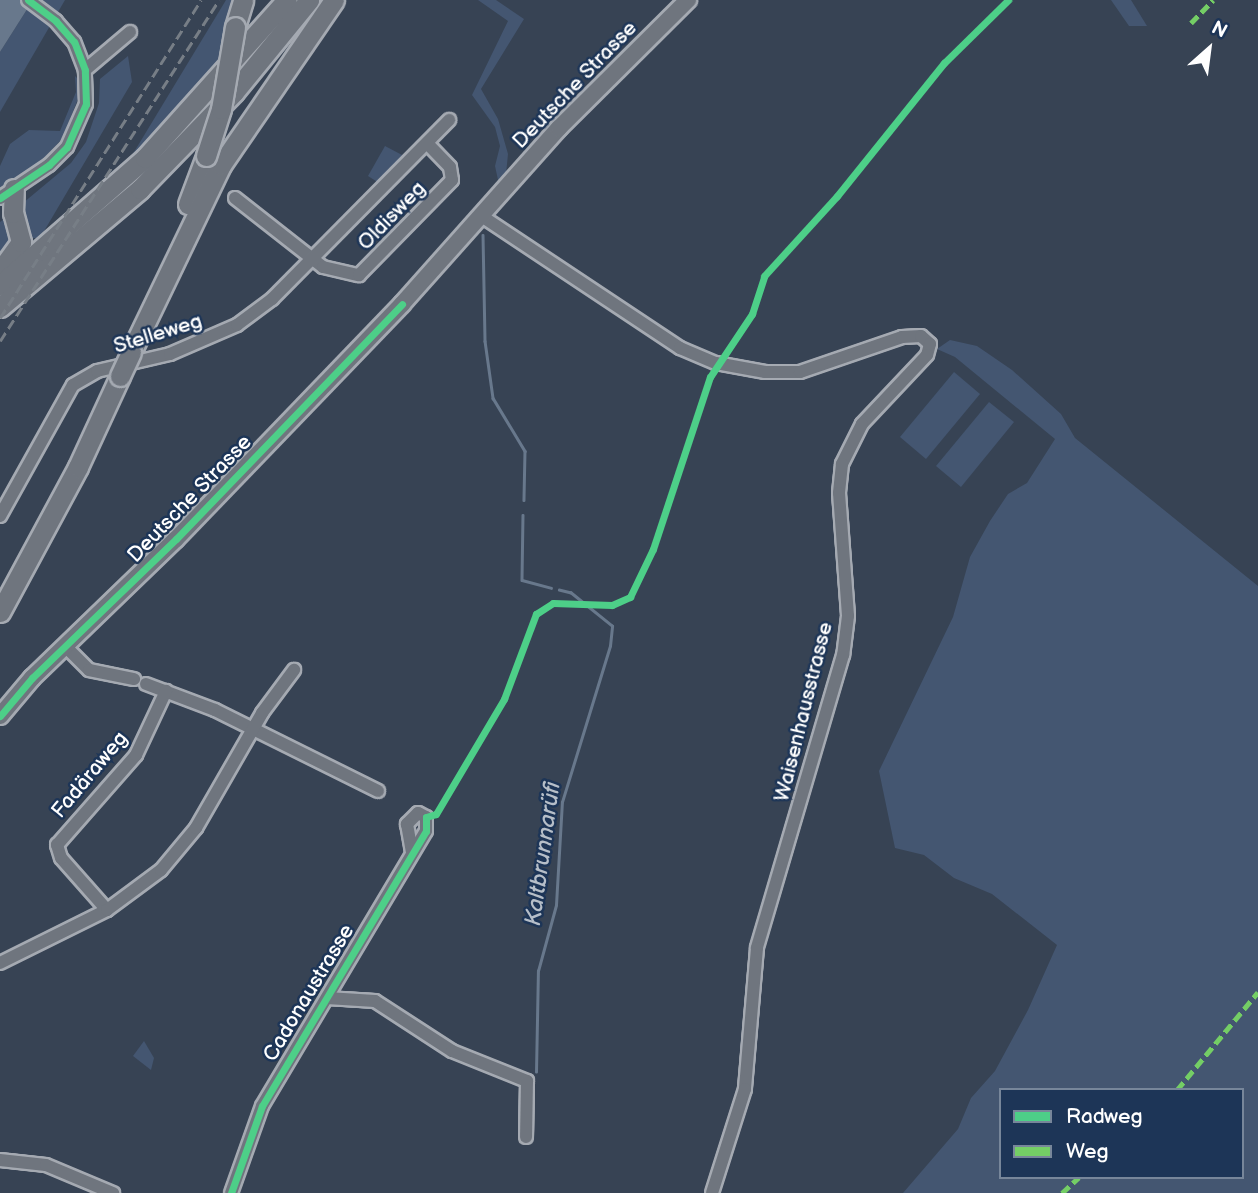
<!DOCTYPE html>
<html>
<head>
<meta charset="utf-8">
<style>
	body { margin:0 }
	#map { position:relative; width:1258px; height:1193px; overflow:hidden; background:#374354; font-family:"Balsamiq Sans",sans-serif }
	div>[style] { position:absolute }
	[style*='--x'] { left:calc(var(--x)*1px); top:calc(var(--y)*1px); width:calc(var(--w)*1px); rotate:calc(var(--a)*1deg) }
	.green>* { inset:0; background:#445671 }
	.water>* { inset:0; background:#68788c }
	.stream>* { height:2.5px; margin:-1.25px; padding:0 1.25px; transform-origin:1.25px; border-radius:1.25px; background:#68788c }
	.roads { filter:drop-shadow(2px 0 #a5aab2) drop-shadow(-2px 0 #a5aab2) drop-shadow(0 2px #a5aab2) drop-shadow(0 -2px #a5aab2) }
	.minor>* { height:12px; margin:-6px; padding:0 6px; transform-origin:6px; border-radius:6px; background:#6f757e }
	.major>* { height:16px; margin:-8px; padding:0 8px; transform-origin:8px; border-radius:8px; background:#6f757e }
	.highway>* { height:19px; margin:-9.5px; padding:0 9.5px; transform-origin:9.5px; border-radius:9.5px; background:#6f757e }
	.rail>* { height:2.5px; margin-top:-1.25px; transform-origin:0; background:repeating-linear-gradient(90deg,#777e86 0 10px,transparent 0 15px) }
	.bridges { filter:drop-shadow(2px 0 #a5aab2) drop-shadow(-2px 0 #a5aab2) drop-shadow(0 2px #a5aab2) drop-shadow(0 -2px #a5aab2) }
	.highway-bridge>* { height:19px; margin:-9.5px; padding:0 9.5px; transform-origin:9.5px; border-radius:9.5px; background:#6f757e }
	.quiet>* { height:5px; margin-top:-2.5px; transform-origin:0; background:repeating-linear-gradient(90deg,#74ce65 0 10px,transparent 0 15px) }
	.cycleway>* { height:7px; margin:-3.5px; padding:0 3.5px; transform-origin:3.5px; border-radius:3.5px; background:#4dcf88 }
	span { translate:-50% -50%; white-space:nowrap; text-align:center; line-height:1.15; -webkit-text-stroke:5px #1d3557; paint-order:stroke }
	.street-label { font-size:21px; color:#fff }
	.water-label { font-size:23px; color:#b6bec8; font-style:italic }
	.legend { position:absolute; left:999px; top:1088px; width:245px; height:91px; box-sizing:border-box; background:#1d3557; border:2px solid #77869a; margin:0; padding:9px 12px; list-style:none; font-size:21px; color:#fff }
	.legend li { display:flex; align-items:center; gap:14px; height:35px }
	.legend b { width:35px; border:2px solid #77869a }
	.north { position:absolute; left:1174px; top:14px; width:70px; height:70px; -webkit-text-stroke:5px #1d3557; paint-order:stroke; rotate:28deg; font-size:19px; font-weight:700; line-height:28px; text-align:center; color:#fff }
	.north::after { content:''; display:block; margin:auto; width:24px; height:32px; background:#fff; clip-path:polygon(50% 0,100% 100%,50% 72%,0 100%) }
</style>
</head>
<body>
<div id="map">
	<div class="green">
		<div style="clip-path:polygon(33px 0,65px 0,0 112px,0 52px)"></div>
		<div style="clip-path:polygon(226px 0,236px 0,218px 63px,131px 157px)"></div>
		<div style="clip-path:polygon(478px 0,496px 0,524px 19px,481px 89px,498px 119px,508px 154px,505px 184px,500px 189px,495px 166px,500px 146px,495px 127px,472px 95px,508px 21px)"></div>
		<div style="clip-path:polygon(1111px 0,1131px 0,1147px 26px,1129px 26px)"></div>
		<div style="clip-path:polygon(128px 56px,132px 82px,40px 238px,32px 238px,23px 203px,71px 163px,86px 142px,99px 103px,100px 79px)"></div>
		<div style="clip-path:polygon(75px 76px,79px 80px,78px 99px,62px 139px,41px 161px,0 189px,0 166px,10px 144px,29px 130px,60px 131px,76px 92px)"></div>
		<div style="clip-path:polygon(385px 146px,404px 156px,379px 183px,368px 176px)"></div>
		<div style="clip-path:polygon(4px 219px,11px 243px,0 258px,0 222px)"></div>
		<div style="clip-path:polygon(evenodd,950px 340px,977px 346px,1012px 370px,1061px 414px,1075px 438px,1258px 586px,1258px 1193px,903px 1193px,958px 1129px,971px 1098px,995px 1071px,1028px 1010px,1057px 945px,992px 894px,954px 878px,924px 855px,895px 848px,879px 771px,953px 617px,970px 557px,990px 521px,1008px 494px,1027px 483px,1055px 439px,955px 357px,937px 349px,950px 340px,1001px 1090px,1242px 1090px,1242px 1177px,1001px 1177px,1001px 1090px)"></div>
		<div style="clip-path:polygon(954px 372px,980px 394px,926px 459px,900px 437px)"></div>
		<div style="clip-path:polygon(989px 402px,1014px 422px,961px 487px,936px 466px)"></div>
		<div style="clip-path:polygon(144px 1041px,154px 1058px,151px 1070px,133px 1056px)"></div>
	</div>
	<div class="water">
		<div style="clip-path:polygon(0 0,33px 0,0 52px)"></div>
	</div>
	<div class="stream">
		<div style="--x:483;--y:235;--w:106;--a:88.9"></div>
		<div style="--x:485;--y:341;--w:58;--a:82"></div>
		<div style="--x:493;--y:398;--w:62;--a:58.9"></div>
		<div style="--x:525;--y:451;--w:49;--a:91.2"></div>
		<div style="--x:523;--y:515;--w:65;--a:90.9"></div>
		<div style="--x:522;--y:580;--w:30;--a:15"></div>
		<div style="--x:536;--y:1072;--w:101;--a:-88.9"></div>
		<div style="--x:538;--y:971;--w:68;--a:-74.7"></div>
		<div style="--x:556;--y:905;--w:103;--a:-86.7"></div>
		<div style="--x:562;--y:802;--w:163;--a:-72.9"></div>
		<div style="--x:610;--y:646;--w:20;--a:-84"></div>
		<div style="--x:612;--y:626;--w:53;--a:-141.2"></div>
		<div style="--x:571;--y:593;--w:12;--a:-166"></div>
	</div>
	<div class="roads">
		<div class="minor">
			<div style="--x:85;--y:70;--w:59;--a:-40.2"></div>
			<div style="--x:0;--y:198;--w:59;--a:-34"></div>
			<div style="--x:49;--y:165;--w:25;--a:-45"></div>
			<div style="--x:67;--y:147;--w:47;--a:-66.2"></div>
			<div style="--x:86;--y:104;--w:34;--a:-92"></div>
			<div style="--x:85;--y:70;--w:30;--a:-111"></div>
			<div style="--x:74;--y:42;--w:28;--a:-131"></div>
			<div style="--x:56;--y:21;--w:35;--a:-143"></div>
			<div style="--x:235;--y:198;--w:112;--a:38.1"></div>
			<div style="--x:323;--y:267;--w:37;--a:13"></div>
			<div style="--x:359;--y:275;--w:133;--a:-45.6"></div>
			<div style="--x:452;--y:180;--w:13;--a:-99"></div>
			<div style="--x:450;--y:167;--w:33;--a:-134"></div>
			<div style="--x:483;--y:217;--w:237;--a:33.6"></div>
			<div style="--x:680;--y:348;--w:39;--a:23"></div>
			<div style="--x:716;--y:363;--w:50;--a:10.4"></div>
			<div style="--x:765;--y:372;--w:35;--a:0"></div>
			<div style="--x:800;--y:372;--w:108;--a:-18.9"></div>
			<div style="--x:902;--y:337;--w:19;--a:-3"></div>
			<div style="--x:921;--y:336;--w:12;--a:42"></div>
			<div style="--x:930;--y:344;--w:11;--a:105"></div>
			<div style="--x:927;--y:355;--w:95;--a:133.3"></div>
			<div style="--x:862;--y:424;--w:45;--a:116.6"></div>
			<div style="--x:842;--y:464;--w:29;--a:96"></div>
			<div style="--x:839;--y:493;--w:123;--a:85.8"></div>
			<div style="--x:848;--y:616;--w:39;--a:97"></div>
			<div style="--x:843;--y:655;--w:305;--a:106.4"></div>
			<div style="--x:757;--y:948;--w:142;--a:94.9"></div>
			<div style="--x:745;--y:1089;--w:109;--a:107.6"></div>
			<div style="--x:0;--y:516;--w:150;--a:-60.9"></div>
			<div style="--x:73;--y:385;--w:28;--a:-30"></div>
			<div style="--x:97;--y:371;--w:75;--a:-13.1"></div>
			<div style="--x:170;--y:354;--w:73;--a:-23.4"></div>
			<div style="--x:237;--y:325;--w:44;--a:-36.6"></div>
			<div style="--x:272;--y:299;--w:252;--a:-45.3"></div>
			<div style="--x:65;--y:646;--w:34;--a:45"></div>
			<div style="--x:89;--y:670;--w:46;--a:11.3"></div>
			<div style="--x:146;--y:684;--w:74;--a:20.6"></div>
			<div style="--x:215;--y:710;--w:182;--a:26.4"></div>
			<div style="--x:107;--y:910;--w:69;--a:-131.5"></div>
			<div style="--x:61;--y:858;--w:14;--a:-107"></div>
			<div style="--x:57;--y:845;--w:120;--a:-48.7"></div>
			<div style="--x:136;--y:755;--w:71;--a:-64.9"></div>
			<div style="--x:0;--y:963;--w:119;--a:-26.4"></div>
			<div style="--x:107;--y:910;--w:67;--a:-36.5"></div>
			<div style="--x:161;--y:870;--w:55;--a:-50.2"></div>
			<div style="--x:196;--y:828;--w:133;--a:-60.1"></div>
			<div style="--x:262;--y:713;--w:54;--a:-53.3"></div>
			<div style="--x:327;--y:998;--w:48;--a:3.6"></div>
			<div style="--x:375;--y:1001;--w:92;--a:33"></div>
			<div style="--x:452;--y:1051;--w:81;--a:21.8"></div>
			<div style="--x:527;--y:1081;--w:56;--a:91"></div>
			<div style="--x:0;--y:1160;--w:46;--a:6.2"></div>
			<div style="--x:46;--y:1165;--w:73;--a:22.7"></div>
			<div style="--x:231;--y:1193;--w:92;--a:-70.4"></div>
			<div style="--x:262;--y:1106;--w:320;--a:-59.2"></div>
			<div style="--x:426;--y:831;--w:14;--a:-90"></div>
			<div style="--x:426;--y:817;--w:9;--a:-153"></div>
			<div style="--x:418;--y:813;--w:16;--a:135"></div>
			<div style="--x:407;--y:824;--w:29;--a:80"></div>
		</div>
		<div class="major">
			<div style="--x:0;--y:716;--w:50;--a:-49.9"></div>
			<div style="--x:32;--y:678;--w:200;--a:-44"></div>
			<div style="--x:176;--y:539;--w:326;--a:-46.1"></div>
			<div style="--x:402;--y:304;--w:236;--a:-48.3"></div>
			<div style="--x:559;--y:128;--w:182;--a:-44.8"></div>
		</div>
		<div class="highway">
			<div style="--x:235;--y:27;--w:28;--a:-73"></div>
			<div style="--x:188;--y:204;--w:51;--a:-69.4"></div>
			<div style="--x:0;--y:271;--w:36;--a:-54"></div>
			<div style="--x:21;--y:242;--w:30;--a:-105"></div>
			<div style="--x:13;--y:213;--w:24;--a:-88"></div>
			<div style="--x:0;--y:285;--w:193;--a:-41.2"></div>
			<div style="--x:145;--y:158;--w:212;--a:-48.1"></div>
			<div style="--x:0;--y:307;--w:183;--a:-40.1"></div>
			<div style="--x:140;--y:189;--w:135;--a:-45.9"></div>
			<div style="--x:234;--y:92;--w:119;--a:-50.8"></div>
			<div style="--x:131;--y:352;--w:208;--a:-64.3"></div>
			<div style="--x:221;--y:165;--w:200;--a:-55.6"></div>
			<div style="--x:0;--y:612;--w:165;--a:-61.7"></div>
			<div style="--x:78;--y:467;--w:100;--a:-65.2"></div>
		</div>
	</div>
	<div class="rail">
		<div style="--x:0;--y:318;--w:376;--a:-57.7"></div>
		<div style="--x:0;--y:341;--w:405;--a:-57.3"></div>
	</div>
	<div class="bridges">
		<div class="highway-bridge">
			<div style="--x:206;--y:156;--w:49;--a:-72.3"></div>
			<div style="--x:221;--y:109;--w:83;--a:-80.3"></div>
			<div style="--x:120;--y:376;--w:26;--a:-65"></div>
		</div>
	</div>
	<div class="quiet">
		<div style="--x:1191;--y:23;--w:32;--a:-46"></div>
		<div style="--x:1177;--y:1090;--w:127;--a:-50.4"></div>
		<div style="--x:1062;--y:1193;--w:23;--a:-43"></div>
	</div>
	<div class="cycleway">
		<div style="--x:0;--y:198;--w:59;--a:-34"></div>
		<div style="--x:49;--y:165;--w:25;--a:-45"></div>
		<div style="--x:67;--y:147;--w:47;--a:-66.2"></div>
		<div style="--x:86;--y:104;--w:34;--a:-92"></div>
		<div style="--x:85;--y:70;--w:30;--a:-111"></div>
		<div style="--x:74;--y:42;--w:28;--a:-131"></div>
		<div style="--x:56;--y:21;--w:35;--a:-143"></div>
		<div style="--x:0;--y:716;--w:50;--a:-49.9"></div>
		<div style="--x:32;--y:678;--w:200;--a:-44"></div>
		<div style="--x:176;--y:539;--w:326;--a:-46.1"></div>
		<div style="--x:231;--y:1193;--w:92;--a:-70.4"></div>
		<div style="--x:262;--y:1106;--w:320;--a:-59.2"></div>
		<div style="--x:426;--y:831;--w:14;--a:-90"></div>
		<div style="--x:426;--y:817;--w:10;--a:-17"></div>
		<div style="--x:436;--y:814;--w:134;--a:-59.4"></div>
		<div style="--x:504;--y:699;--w:91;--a:-69.4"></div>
		<div style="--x:536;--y:614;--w:20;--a:-33"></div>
		<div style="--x:553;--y:603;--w:59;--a:1.9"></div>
		<div style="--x:612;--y:605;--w:20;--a:-24"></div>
		<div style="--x:630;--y:597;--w:53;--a:-64.4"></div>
		<div style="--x:653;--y:549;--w:181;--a:-71.7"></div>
		<div style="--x:710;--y:377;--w:76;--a:-56.3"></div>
		<div style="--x:752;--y:314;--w:40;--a:-72"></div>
		<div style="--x:764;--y:276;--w:108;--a:-47.6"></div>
		<div style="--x:837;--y:196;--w:171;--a:-51.2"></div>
		<div style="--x:944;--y:63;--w:90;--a:-44.5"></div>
	</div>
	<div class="street-label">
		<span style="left:575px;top:85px;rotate:-46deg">Deutsche Strasse</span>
		<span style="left:392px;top:216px;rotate:-46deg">Oldisweg</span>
		<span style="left:158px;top:334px;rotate:-17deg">Stelleweg</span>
		<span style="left:190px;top:499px;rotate:-46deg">Deutsche Strasse</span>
		<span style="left:804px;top:712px;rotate:-76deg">Waisenhausstrasse</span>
		<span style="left:90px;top:775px;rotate:-50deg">Fadäraweg</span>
		<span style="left:309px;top:993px;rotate:-59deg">Cadonaustrasse</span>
	</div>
	<div class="water-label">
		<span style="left:543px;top:854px;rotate:-82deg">Kaltbrunnarüfi</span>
	</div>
	<ul class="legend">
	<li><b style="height:9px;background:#4dcf88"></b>Radweg</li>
	<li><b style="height:9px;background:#74ce65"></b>Weg</li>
	</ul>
	<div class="north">N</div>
</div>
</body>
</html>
